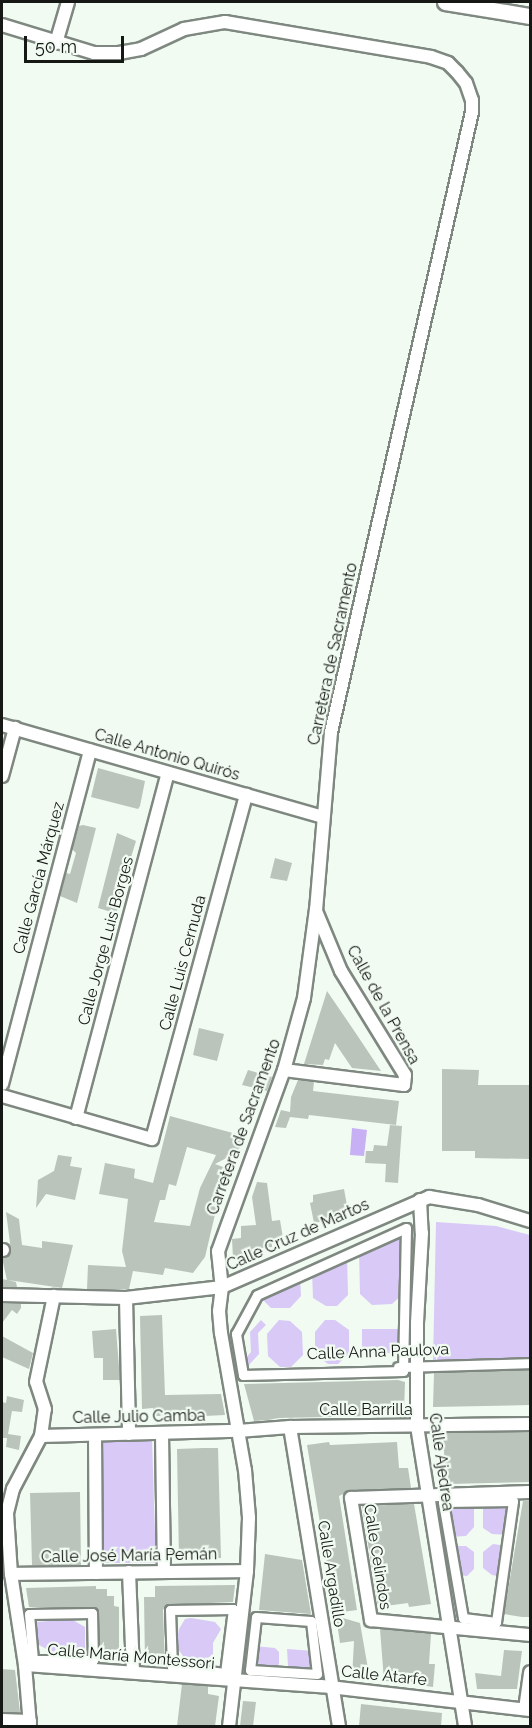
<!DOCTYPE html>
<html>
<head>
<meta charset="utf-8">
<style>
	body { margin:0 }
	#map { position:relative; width:532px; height:1728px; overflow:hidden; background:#f1fbf2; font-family:Raleway,sans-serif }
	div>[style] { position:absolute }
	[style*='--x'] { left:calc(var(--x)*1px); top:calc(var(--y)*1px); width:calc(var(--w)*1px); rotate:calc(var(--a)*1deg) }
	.green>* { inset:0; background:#d8c9f7 }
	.water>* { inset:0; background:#c8b0f4 }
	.building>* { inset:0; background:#bac4bb }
	.roads { filter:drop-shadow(2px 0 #7f8880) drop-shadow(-2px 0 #7f8880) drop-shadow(0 2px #7f8880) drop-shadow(0 -2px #7f8880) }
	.pedestrian>* { height:9px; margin:-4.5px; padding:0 4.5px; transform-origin:4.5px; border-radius:4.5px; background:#fff }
	.minor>* { height:12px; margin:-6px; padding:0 6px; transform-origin:6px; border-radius:6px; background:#fff }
	.tertiary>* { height:15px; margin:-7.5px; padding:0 7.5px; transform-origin:7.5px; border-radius:7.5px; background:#fff }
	span { translate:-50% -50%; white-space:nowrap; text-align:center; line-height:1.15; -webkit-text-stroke:4.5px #f1fbf2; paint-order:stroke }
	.street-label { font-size:16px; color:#151815 }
	.frame { position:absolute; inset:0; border:3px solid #151815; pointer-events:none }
	.scale { position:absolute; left:24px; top:36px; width:100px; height:27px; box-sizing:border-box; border:3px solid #151815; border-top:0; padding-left:8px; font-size:18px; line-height:21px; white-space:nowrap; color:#151815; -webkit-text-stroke:4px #f1fbf2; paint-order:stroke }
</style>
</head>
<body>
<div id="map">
	<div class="green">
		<div style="clip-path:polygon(436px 1222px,496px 1226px,530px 1235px,530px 1360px,433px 1363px)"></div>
		<div style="clip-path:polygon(406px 1228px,405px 1292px,392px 1304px,372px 1305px,360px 1294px,359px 1249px)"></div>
		<div style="clip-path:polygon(347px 1254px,348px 1295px,337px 1306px,326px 1306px,313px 1298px,312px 1270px)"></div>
		<div style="clip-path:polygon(300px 1275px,301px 1296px,290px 1308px,271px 1308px,258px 1295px)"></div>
		<div style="clip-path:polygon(261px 1320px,266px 1325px,258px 1333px,259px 1354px,247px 1367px,240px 1365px,251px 1352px,250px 1332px)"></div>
		<div style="clip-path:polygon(279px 1320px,290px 1321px,302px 1332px,303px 1355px,291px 1367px,280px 1367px,268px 1356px,267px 1334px)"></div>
		<div style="clip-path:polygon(325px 1320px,335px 1320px,349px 1330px,349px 1354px,338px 1364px,328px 1364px,315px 1354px,315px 1332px)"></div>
		<div style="clip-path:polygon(362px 1329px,403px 1329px,403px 1353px,362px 1353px)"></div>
		<div style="clip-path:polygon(152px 1439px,156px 1563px,104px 1563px,99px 1442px)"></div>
		<div style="clip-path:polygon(513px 1501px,509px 1535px,492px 1534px,483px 1528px,483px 1509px,491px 1502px)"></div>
		<div style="clip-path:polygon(444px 1502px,466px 1502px,474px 1508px,474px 1527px,466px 1536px,449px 1537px)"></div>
		<div style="clip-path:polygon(493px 1544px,507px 1546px,503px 1577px,492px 1575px,483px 1568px,483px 1552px)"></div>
		<div style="clip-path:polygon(451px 1546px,466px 1546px,474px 1552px,474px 1569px,467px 1576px,456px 1575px)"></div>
		<div style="clip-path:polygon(191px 1618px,215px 1622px,221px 1629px,213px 1643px,213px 1654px,203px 1662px,185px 1659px,176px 1646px,179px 1629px,185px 1619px)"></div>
		<div style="clip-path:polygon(71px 1619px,85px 1627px,85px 1650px,77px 1652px,62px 1647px,52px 1652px,37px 1644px,34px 1636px,37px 1622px)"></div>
		<div style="clip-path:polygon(253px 1646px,275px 1648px,279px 1652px,279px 1664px,272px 1671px,250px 1670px)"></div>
		<div style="clip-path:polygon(287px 1649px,314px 1651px,317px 1674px,297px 1673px,288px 1666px)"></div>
	</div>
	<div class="water">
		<div style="clip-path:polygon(352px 1128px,367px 1130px,364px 1156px,350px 1155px)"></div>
	</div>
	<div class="building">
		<div style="clip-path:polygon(98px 768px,145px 781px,140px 806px,138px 809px,91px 797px)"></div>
		<div style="clip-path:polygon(83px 825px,96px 828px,77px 903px,60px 896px,66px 873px,70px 874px,76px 853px,72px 849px,79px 826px)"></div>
		<div style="clip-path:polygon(117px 833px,136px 841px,129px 864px,124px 863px,118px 884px,117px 886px,123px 888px,117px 911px,111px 910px,111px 912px,98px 908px)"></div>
		<div style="clip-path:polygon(275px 858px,292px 863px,287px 881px,270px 878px)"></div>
		<div style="clip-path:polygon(327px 991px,355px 1032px,381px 1071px,352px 1068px,335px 1043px,329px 1060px,325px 1059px,323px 1065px,304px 1064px)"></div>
		<div style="clip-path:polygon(199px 1028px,224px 1034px,217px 1061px,193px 1055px)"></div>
		<div style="clip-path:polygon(442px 1069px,479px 1070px,478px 1085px,531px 1085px,531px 1159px,475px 1158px,475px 1151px,442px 1151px)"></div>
		<div style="clip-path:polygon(248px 1070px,272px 1077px,267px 1091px,242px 1085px)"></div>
		<div style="clip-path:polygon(298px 1080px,314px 1082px,313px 1091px,399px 1101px,396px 1125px,309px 1115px,308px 1119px,290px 1117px,286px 1128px,275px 1127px,281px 1110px,290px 1112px,291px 1097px)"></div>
		<div style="clip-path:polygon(evenodd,170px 1116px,244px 1136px,238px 1152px,215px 1164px,231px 1170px,217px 1206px,205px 1257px,193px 1273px,165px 1268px,163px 1275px,133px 1271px,129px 1289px,87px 1289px,88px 1265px,126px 1267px,122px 1251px,128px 1199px,99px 1194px,105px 1163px,135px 1169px,134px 1178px,153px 1183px,170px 1116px,187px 1147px,216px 1155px,200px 1188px,190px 1226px,154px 1222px,160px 1200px,165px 1200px,169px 1184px,176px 1186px,187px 1147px)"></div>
		<div style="clip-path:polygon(390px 1125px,402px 1126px,398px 1183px,385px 1182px,386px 1164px,365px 1163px,366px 1151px,373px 1151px,374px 1145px,387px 1146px)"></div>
		<div style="clip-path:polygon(58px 1155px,72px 1157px,70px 1166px,82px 1168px,75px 1200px,46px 1194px,36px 1208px,38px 1180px,54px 1171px)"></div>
		<div style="clip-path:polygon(257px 1182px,267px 1183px,272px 1221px,280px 1220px,283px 1238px,272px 1243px,272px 1247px,252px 1249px,253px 1253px,245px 1257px,233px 1258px,232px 1239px,241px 1238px,241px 1226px,256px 1225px,252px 1197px)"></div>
		<div style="clip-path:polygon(344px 1189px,348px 1211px,328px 1215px,330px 1220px,314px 1223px,310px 1203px,313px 1202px,313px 1195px)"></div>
		<div style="clip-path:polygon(6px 1212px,19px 1219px,22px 1245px,42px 1248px,42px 1241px,73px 1245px,62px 1288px,8px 1280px,16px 1282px,17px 1287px,2px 1287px,2px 1279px,7px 1280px,2px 1258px,8px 1257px,11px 1251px)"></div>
		<div style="clip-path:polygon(2px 1303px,21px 1304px,21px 1308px,17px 1314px,12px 1310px,2px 1323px)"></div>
		<div style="clip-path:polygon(162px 1315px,165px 1395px,221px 1394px,225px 1415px,163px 1418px,163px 1416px,153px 1416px,153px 1408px,142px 1409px,140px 1316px)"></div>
		<div style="clip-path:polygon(116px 1329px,120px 1380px,103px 1380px,103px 1358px,94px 1358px,92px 1331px)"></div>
		<div style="clip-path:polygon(2px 1336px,33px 1353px,29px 1369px,2px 1357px)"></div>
		<div style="clip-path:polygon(531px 1370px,531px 1405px,433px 1407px,434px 1373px)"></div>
		<div style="clip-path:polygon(398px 1380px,405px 1382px,404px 1411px,371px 1412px,371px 1416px,279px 1418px,268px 1420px,254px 1421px,244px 1384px)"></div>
		<div style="clip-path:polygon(7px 1396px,24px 1400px,22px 1412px,12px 1411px,8px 1434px,21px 1436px,19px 1450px,6px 1447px,7px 1438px,2px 1438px,2px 1402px,6px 1403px)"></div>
		<div style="clip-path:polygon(531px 1432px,531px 1482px,448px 1484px,447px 1471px,445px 1471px,443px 1433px)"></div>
		<div style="clip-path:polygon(329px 1442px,330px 1445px,397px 1442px,399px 1468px,408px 1468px,411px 1488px,351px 1490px,339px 1496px,357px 1610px,335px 1613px,307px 1445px)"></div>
		<div style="clip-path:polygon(203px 1448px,218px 1448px,221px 1558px,179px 1559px,177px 1449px)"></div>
		<div style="clip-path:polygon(80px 1492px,81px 1565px,32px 1565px,30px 1493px)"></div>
		<div style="clip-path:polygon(531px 1500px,531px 1604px,529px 1617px,522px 1617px,504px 1614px,523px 1501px)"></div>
		<div style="clip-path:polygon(414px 1504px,431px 1604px,409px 1607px,408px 1603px,378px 1607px,362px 1506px)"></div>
		<div style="clip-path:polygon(265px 1554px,302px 1560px,311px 1614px,259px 1610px)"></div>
		<div style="clip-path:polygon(235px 1585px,233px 1602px,166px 1605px,163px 1610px,165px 1665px,145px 1663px,144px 1597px,155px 1597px,155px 1586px)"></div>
		<div style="clip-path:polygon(96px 1586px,96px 1589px,107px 1589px,107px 1596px,114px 1596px,114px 1606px,119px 1607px,119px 1654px,100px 1652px,97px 1608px,29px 1607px,26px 1588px)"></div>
		<div style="clip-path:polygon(336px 1616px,360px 1623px,370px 1680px,352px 1678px,354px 1641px,340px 1643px)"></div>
		<div style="clip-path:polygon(380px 1629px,431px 1634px,429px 1664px,435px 1664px,433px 1687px,413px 1684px,413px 1682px,384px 1681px)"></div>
		<div style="clip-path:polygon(504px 1650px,522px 1651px,517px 1689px,477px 1689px,475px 1673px,501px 1676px)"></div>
		<div style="clip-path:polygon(2px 1669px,15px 1670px,20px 1712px,2px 1712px)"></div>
		<div style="clip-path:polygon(182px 1684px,208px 1686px,208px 1694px,219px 1696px,215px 1726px,177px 1726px)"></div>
		<div style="clip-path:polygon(243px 1701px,256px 1702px,253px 1726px,240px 1726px)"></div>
		<div style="clip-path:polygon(361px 1704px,442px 1713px,441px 1726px,359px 1726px)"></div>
	</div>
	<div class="roads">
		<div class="pedestrian">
			<div style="--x:406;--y:1228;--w:143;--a:91.2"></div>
			<div style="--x:403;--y:1371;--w:160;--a:178.6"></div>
			<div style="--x:243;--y:1375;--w:42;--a:-99.7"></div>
			<div style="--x:236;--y:1334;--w:44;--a:-61.7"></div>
			<div style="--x:257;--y:1295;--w:163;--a:-24.2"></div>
			<div style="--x:398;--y:1367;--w:132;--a:-1.7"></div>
			<div style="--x:513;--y:1501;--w:122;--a:98"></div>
			<div style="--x:496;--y:1622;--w:33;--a:-173"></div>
			<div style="--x:463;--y:1618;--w:118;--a:-99.8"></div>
			<div style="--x:443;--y:1502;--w:70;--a:-0.8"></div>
			<div style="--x:233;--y:1609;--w:64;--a:97.1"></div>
			<div style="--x:225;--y:1673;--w:53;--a:-173.5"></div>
			<div style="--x:172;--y:1667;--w:57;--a:-92"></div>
			<div style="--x:170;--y:1610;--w:63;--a:-0.9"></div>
			<div style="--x:92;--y:1613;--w:47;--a:88.8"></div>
			<div style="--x:93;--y:1660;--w:60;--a:180"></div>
			<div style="--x:33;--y:1660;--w:46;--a:-95"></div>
			<div style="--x:29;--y:1614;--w:63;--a:-0.9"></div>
			<div style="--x:256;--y:1617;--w:55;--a:4.2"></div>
			<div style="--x:311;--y:1621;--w:53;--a:83.5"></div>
			<div style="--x:317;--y:1674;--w:67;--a:-176.6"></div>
			<div style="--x:250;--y:1670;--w:53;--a:-83.5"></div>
		</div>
		<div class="minor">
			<div style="--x:2;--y:25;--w:96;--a:16.9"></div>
			<div style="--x:94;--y:53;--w:25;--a:0"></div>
			<div style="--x:119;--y:53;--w:22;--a:-10"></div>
			<div style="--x:141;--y:49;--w:47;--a:-24.9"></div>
			<div style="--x:184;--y:29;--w:42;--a:-9.7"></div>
			<div style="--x:225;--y:22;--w:209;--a:9.6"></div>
			<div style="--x:431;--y:57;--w:18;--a:19"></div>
			<div style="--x:448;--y:63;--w:13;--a:45"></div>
			<div style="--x:457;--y:72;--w:14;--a:51"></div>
			<div style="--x:466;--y:83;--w:18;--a:71"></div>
			<div style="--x:472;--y:100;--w:12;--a:90"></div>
			<div style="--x:472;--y:112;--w:636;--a:102.81"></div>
			<div style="--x:331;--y:732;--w:178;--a:94.8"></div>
			<div style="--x:316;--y:909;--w:90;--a:97.7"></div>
			<div style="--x:304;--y:998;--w:75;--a:105.5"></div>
			<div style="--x:284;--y:1070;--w:193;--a:110"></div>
			<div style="--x:218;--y:1251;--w:36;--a:84"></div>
			<div style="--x:222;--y:1287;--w:24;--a:97"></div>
			<div style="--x:219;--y:1311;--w:22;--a:85"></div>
			<div style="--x:221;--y:1333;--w:139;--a:80.1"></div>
			<div style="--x:245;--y:1470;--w:48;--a:85.2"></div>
			<div style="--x:249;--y:1518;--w:53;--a:92.2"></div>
			<div style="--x:247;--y:1571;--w:156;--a:96.6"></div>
			<div style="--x:56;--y:43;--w:43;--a:-73.7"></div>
			<div style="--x:2;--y:725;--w:334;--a:16"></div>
			<div style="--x:2;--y:776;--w:50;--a:-74.8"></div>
			<div style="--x:284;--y:1070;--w:121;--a:7.1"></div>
			<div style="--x:404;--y:1085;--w:10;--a:-84"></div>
			<div style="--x:405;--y:1075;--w:122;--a:-121.6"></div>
			<div style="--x:341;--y:971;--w:65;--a:-112.6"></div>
			<div style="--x:2;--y:1084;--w:345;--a:-75.2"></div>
			<div style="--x:2;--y:1096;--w:156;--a:16"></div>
			<div style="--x:152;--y:1139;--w:357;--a:-74.7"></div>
			<div style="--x:76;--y:1118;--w:357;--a:-75.1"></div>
			<div style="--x:420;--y:1200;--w:33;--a:87"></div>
			<div style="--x:422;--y:1233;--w:90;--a:93.2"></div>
			<div style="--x:417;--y:1323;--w:103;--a:90"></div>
			<div style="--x:417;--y:1426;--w:304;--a:80.9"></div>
			<div style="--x:2;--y:1250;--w:1;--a:0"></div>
			<div style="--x:2;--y:1295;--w:124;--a:1.4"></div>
			<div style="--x:126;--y:1298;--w:97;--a:-6.5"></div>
			<div style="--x:222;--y:1287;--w:226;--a:-23.5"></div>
			<div style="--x:429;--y:1197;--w:50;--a:9.3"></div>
			<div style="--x:478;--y:1205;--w:54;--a:17.1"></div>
			<div style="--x:126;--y:1298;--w:136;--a:88.7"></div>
			<div style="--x:290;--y:1427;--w:303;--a:80.7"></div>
			<div style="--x:162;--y:1433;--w:138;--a:89.2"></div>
			<div style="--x:95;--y:1435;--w:138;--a:89.6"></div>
			<div style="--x:41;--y:1436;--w:197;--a:-1.5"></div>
			<div style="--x:238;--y:1431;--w:52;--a:-4.4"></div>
			<div style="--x:290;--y:1427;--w:240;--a:-0.7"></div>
			<div style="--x:530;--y:1492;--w:179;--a:178.1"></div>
			<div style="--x:351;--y:1498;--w:124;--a:80.7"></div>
			<div style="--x:371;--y:1620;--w:160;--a:5.4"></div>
			<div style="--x:129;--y:1572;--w:100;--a:87.7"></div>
			<div style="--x:11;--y:1574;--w:236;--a:-0.7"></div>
			<div style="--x:25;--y:1665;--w:297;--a:4.1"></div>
			<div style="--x:321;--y:1686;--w:210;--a:6.6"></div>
			<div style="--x:525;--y:1709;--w:37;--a:-82"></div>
			<div style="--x:2;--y:1720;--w:28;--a:2"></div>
			<div style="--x:30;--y:1726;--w:61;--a:-94.7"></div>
			<div style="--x:25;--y:1665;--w:92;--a:-98.7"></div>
			<div style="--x:11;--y:1574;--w:61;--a:-93.8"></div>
			<div style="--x:7;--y:1513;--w:25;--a:-76"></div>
			<div style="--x:13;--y:1489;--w:60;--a:-62.2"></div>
			<div style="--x:41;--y:1436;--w:27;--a:-82"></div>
			<div style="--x:45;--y:1409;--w:28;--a:-108"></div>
			<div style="--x:36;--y:1382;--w:88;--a:-78.2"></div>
		</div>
		<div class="tertiary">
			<div style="--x:445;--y:2;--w:86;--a:9.4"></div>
		</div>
	</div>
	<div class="street-label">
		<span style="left:333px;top:654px;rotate:-78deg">Carretera de Sacramento</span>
		<span style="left:167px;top:755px;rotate:16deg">Calle Antonio Quirós</span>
		<span style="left:39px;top:878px;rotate:-75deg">Calle García Márquez</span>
		<span style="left:106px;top:941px;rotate:-75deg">Calle Jorge Luis Borges</span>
		<span style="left:183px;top:963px;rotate:-75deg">Calle Luis Cernuda</span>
		<span style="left:383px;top:1005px;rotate:61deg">Calle de la Prensa</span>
		<span style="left:244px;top:1127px;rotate:-70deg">Carretera de Sacramento</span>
		<span style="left:298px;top:1235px;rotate:-24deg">Calle Cruz de Martos</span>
		<span style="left:378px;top:1352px;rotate:-2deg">Calle Anna Paulova</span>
		<span style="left:366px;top:1410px">Calle Barrilla</span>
		<span style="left:139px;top:1417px;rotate:-1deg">Calle Julio Camba</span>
		<span style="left:441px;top:1462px;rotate:82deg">Calle Ajedrea</span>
		<span style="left:129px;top:1556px;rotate:-1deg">Calle José María Pemán</span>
		<span style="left:377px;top:1557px;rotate:81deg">Calle Celindos</span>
		<span style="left:331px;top:1574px;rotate:81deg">Calle Argadillo</span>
		<span style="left:131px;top:1657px;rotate:5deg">Calle María Montessori</span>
		<span style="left:384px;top:1676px;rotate:6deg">Calle Atarfe</span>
	</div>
	<div class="frame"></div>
	<div class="scale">50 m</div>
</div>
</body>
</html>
